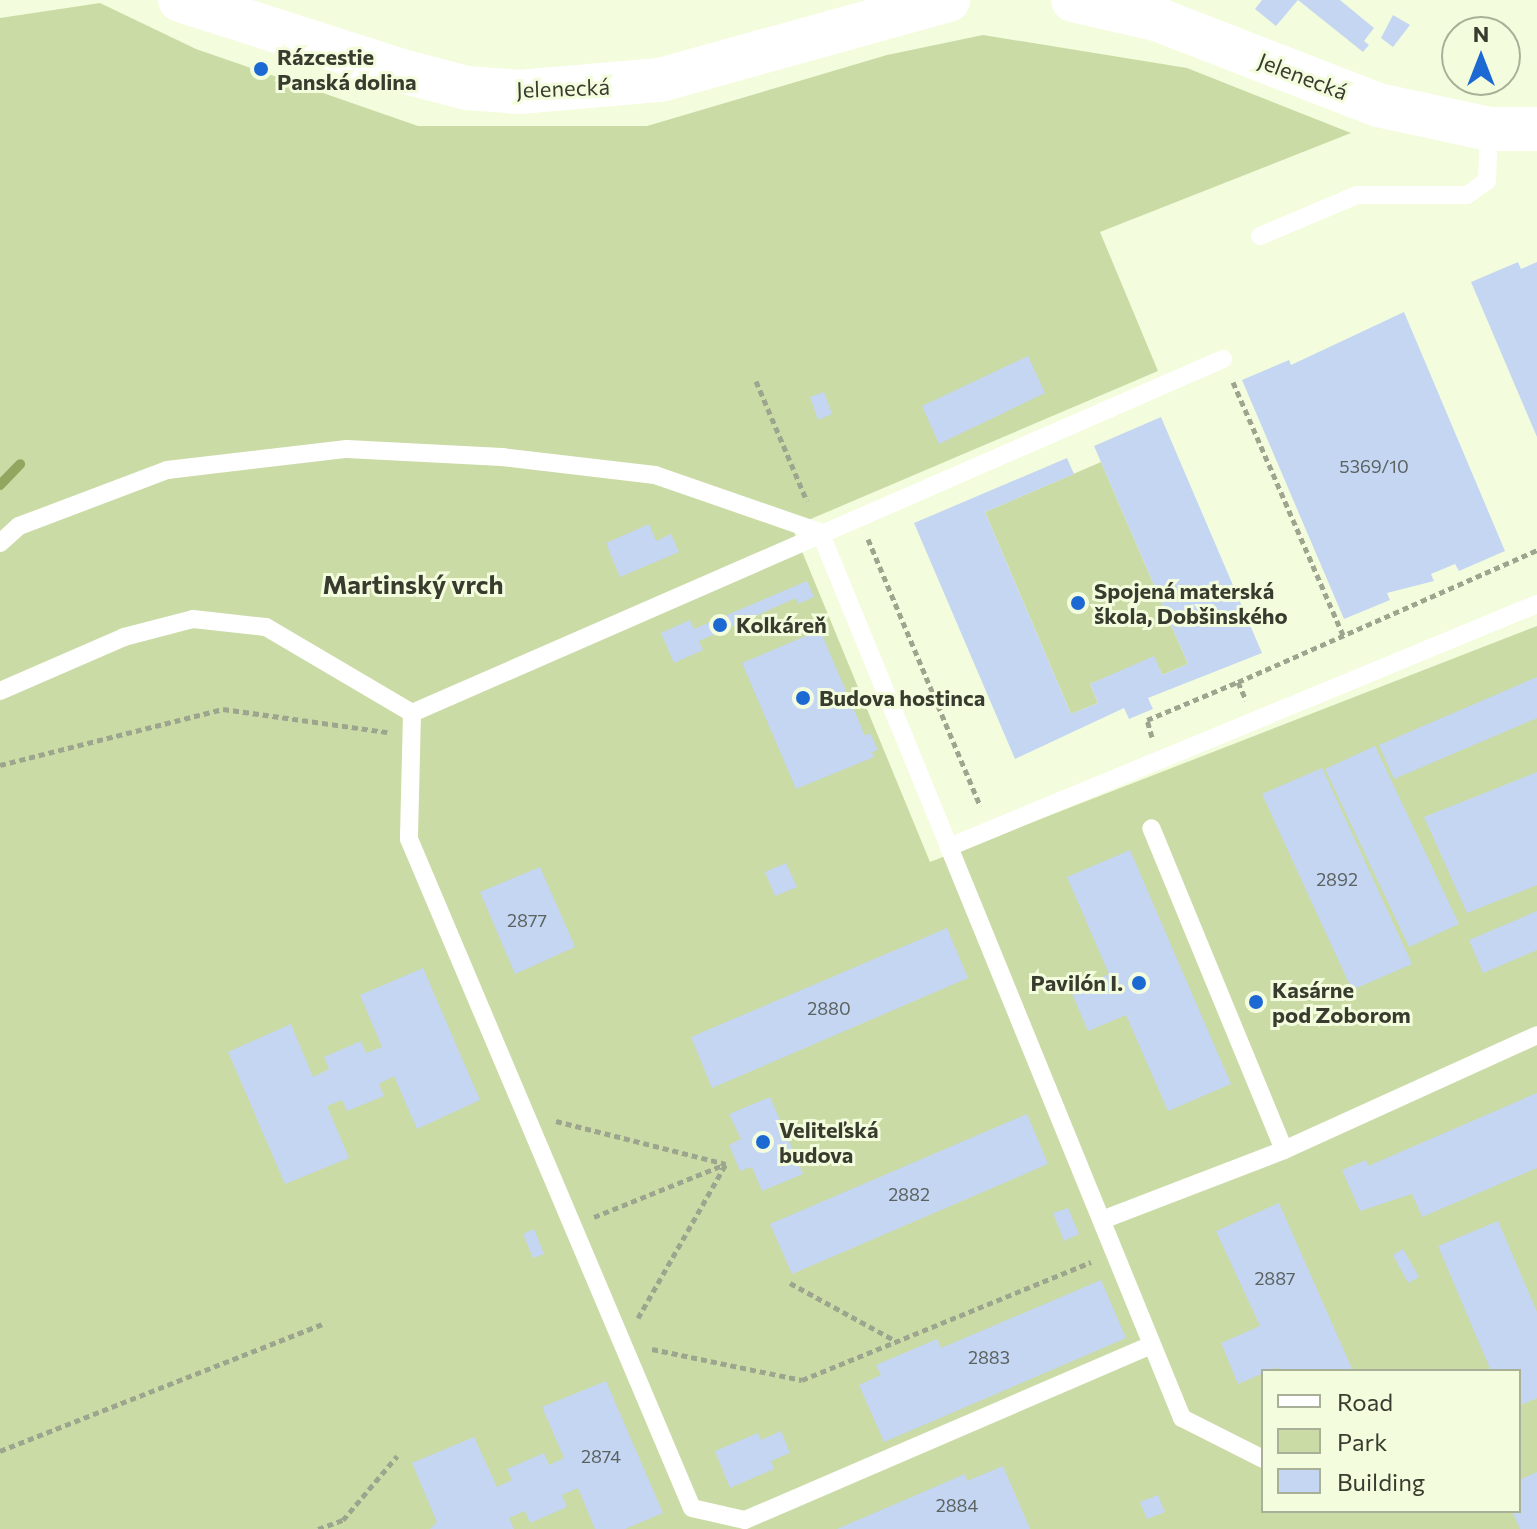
<!DOCTYPE html>
<html>
<head>
<meta charset="utf-8">
<style>
	body { margin:0 }
	#map { position:relative; width:1537px; height:1529px; overflow:hidden; background:#f3fddd; font-family:Commissioner,sans-serif }
	div>[style] { position:absolute }
	[style*='--x'] { left:calc(var(--x)*1px); top:calc(var(--y)*1px); width:calc(var(--w)*1px); rotate:calc(var(--a)*1deg) }
	.green>* { inset:0; background:#cadba5 }
	.stream>* { height:10px; margin:-5px; padding:0 5px; transform-origin:5px; border-radius:5px; background:#93a660 }
	.building>* { inset:0; background:#c4d6f2 }
	.path>* { height:5px; margin-top:-2.5px; transform-origin:0; background:repeating-linear-gradient(90deg,#9ea58e 0 6px,transparent 0 10px) }
	.lane>* { height:18px; margin:-9px; padding:0 9px; transform-origin:9px; border-radius:9px; background:#fff }
	.secondary>* { height:44px; margin:-22px; padding:0 22px; transform-origin:22px; border-radius:22px; background:#fff }
	.dots>* { width:22px; height:22px; translate:-50% -50%; box-sizing:border-box; border:4px solid #f3fddd; border-radius:50% }
	span { translate:-50% -50%; white-space:nowrap; text-align:center; line-height:1.15; -webkit-text-stroke:6px #f3fddd; paint-order:stroke }
	.number-label { font-size:18px; color:#5b6260 }
	.number-label span { -webkit-text-stroke-width:0 }
	.poi-label { font-size:22px; color:#383c2f; font-weight:700 }
	.left { translate:0 -50%; text-align:left }
	.right { translate:-100% -50%; text-align:right }
	.street-label { font-size:22px; color:#383c2f }
	.quarter-label { font-size:26px; color:#383c2f; font-weight:700 }
	.legend { position:absolute; left:1261px; top:1369px; width:260px; height:144px; box-sizing:border-box; background:#f3fddd; border:2px solid #a8b097; margin:0; padding:10px 14px; list-style:none; font-size:24px; color:#383c2f }
	.legend li { display:flex; align-items:center; gap:16px; height:40px }
	.legend b { width:40px; border:2px solid #a8b097 }
	.north { position:absolute; left:1441px; top:16px; width:80px; height:80px; box-sizing:border-box; background:#f3fddd; border:2px solid #a8b097; border-radius:50%; rotate:0deg; font-size:22px; font-weight:700; line-height:32px; text-align:center; color:#383c2f }
	.north::after { content:''; display:block; margin:auto; width:28px; height:36px; background:#1d69d4; clip-path:polygon(50% 0,100% 100%,50% 72%,0 100%) }
</style>
</head>
<body>
<div id="map">
	<div class="green">
		<div style="clip-path:polygon(evenodd,100px 3px,196px 49px,418px 126px,647px 126px,887px 55px,983px 35px,1187px 68px,1351px 133px,1100px 232px,1158px 371px,792px 527px,930px 862px,1537px 626px,1537px 1529px,0 1529px,0 18px,100px 3px,1263px 1371px,1519px 1371px,1519px 1511px,1263px 1511px,1263px 1371px)"></div>
		<div style="clip-path:polygon(1101px 462px,1188px 664px,1162px 675px,1154px 657px,1090px 684px,1098px 703px,1071px 714px,985px 512px)"></div>
	</div>
	<div class="stream">
		<div style="--x:0;--y:485;--w:29;--a:-46"></div>
	</div>
	<div class="building">
		<div style="clip-path:polygon(1262px 0,1340px 0,1374px 28px,1364px 41px,1369px 45px,1363px 52px,1298px 0,1276px 26px,1255px 9px)"></div>
		<div style="clip-path:polygon(1393px 15px,1410px 25px,1393px 47px,1381px 38px)"></div>
		<div style="clip-path:polygon(1518px 262px,1521px 269px,1537px 262px,1537px 437px,1471px 282px)"></div>
		<div style="clip-path:polygon(1404px 312px,1505px 551px,1459px 571px,1455px 564px,1431px 574px,1434px 581px,1387px 593px,1390px 600px,1344px 619px,1242px 380px,1289px 360px,1291px 365px)"></div>
		<div style="clip-path:polygon(1028px 356px,1045px 393px,939px 444px,922px 406px)"></div>
		<div style="clip-path:polygon(824px 392px,832px 414px,818px 420px,810px 397px)"></div>
		<div style="clip-path:polygon(1161px 417px,1262px 653px,1148px 698px,1153px 709px,1129px 719px,1124px 708px,1015px 759px,914px 523px,1067px 458px,1074px 474px,985px 512px,1071px 714px,1098px 703px,1090px 684px,1154px 656px,1162px 675px,1188px 664px,1094px 446px)"></div>
		<div style="clip-path:polygon(649px 524px,656px 541px,671px 534px,679px 552px,620px 577px,606px 543px)"></div>
		<div style="clip-path:polygon(807px 581px,814px 597px,798px 604px,796px 598px,699px 641px,703px 650px,674px 663px,661px 633px,690px 620px,694px 629px)"></div>
		<div style="clip-path:polygon(820px 630px,865px 736px,870px 733px,878px 750px,872px 752px,874px 757px,796px 789px,742px 663px)"></div>
		<div style="clip-path:polygon(1537px 677px,1537px 718px,1394px 779px,1379px 745px)"></div>
		<div style="clip-path:polygon(1375px 746px,1459px 924px,1409px 947px,1325px 769px)"></div>
		<div style="clip-path:polygon(1322px 768px,1412px 964px,1352px 990px,1262px 794px)"></div>
		<div style="clip-path:polygon(1537px 772px,1537px 885px,1467px 913px,1424px 817px)"></div>
		<div style="clip-path:polygon(1130px 850px,1231px 1084px,1168px 1111px,1126px 1015px,1088px 1031px,1071px 991px,1109px 974px,1067px 877px)"></div>
		<div style="clip-path:polygon(786px 863px,797px 887px,775px 896px,765px 872px)"></div>
		<div style="clip-path:polygon(540px 867px,575px 947px,515px 974px,480px 892px)"></div>
		<div style="clip-path:polygon(1537px 911px,1537px 950px,1483px 973px,1469px 940px)"></div>
		<div style="clip-path:polygon(947px 928px,968px 978px,712px 1088px,691px 1037px)"></div>
		<div style="clip-path:polygon(423px 968px,480px 1100px,417px 1129px,394px 1076px,379px 1084px,384px 1096px,347px 1111px,342px 1100px,327px 1106px,349px 1158px,285px 1184px,228px 1052px,291px 1024px,313px 1077px,329px 1069px,324px 1057px,361px 1041px,366px 1053px,382px 1047px,360px 995px)"></div>
		<div style="clip-path:polygon(1537px 1093px,1537px 1168px,1422px 1217px,1412px 1194px,1360px 1211px,1342px 1170px,1366px 1160px,1368px 1166px)"></div>
		<div style="clip-path:polygon(770px 1097px,803px 1174px,762px 1191px,752px 1167px,740px 1171px,729px 1145px,741px 1139px,729px 1114px)"></div>
		<div style="clip-path:polygon(1027px 1114px,1048px 1164px,792px 1274px,770px 1224px)"></div>
		<div style="clip-path:polygon(1279px 1203px,1353px 1371px,1279px 1371px,1278px 1367px,1238px 1384px,1221px 1343px,1260px 1326px,1216px 1231px)"></div>
		<div style="clip-path:polygon(1068px 1208px,1079px 1234px,1064px 1241px,1053px 1213px)"></div>
		<div style="clip-path:polygon(1498px 1221px,1537px 1312px,1537px 1398px,1521px 1405px,1519px 1371px,1491px 1371px,1438px 1246px)"></div>
		<div style="clip-path:polygon(534px 1229px,544px 1254px,533px 1258px,523px 1234px)"></div>
		<div style="clip-path:polygon(1403px 1249px,1419px 1277px,1408px 1283px,1393px 1255px)"></div>
		<div style="clip-path:polygon(1101px 1280px,1126px 1338px,884px 1442px,859px 1385px,881px 1375px,876px 1365px,937px 1339px,941px 1348px)"></div>
		<div style="clip-path:polygon(606px 1381px,663px 1513px,625px 1529px,595px 1529px,578px 1488px,562px 1495px,567px 1507px,530px 1523px,525px 1511px,509px 1518px,514px 1529px,430px 1529px,437px 1522px,412px 1463px,474px 1437px,497px 1487px,512px 1480px,507px 1469px,544px 1453px,549px 1465px,564px 1458px,542px 1407px)"></div>
		<div style="clip-path:polygon(781px 1431px,790px 1453px,771px 1461px,774px 1469px,730px 1488px,715px 1451px,758px 1433px,761px 1440px)"></div>
		<div style="clip-path:polygon(1003px 1466px,1030px 1529px,837px 1529px,965px 1474px,967px 1481px)"></div>
		<div style="clip-path:polygon(1537px 1472px,1537px 1529px,1520px 1529px,1512px 1511px,1519px 1511px,1519px 1480px)"></div>
		<div style="clip-path:polygon(1158px 1495px,1165px 1512px,1147px 1519px,1140px 1502px)"></div>
	</div>
	<div class="path">
		<div style="--x:756;--y:381;--w:130;--a:67"></div>
		<div style="--x:1233;--y:382;--w:276;--a:66.5"></div>
		<div style="--x:868;--y:539;--w:290;--a:67.2"></div>
		<div style="--x:1238;--y:682;--w:327;--a:-23.8"></div>
		<div style="--x:1152;--y:737;--w:18;--a:-106"></div>
		<div style="--x:1147;--y:720;--w:99;--a:-22.7"></div>
		<div style="--x:1238;--y:682;--w:20;--a:66"></div>
		<div style="--x:0;--y:765;--w:230;--a:-14.1"></div>
		<div style="--x:223;--y:709;--w:166;--a:8"></div>
		<div style="--x:556;--y:1121;--w:175;--a:14.2"></div>
		<div style="--x:594;--y:1217;--w:142;--a:-21.9"></div>
		<div style="--x:790;--y:1283;--w:119;--a:28.7"></div>
		<div style="--x:638;--y:1318;--w:177;--a:-60.3"></div>
		<div style="--x:652;--y:1349;--w:153;--a:11.7"></div>
		<div style="--x:802;--y:1380;--w:312;--a:-22.2"></div>
		<div style="--x:0;--y:1451;--w:347;--a:-21.5"></div>
		<div style="--x:318;--y:1529;--w:27;--a:-20"></div>
		<div style="--x:343;--y:1520;--w:84;--a:-49.8"></div>
	</div>
	<div class="lane">
		<div style="--x:1260;--y:236;--w:105;--a:-22.9"></div>
		<div style="--x:1357;--y:195;--w:110;--a:0"></div>
		<div style="--x:1467;--y:195;--w:24;--a:-35"></div>
		<div style="--x:1487;--y:181;--w:52;--a:-87.8"></div>
		<div style="--x:0;--y:543;--w:25;--a:-42"></div>
		<div style="--x:19;--y:526;--w:158;--a:-20.7"></div>
		<div style="--x:167;--y:470;--w:181;--a:-6.7"></div>
		<div style="--x:347;--y:449;--w:155;--a:3"></div>
		<div style="--x:502;--y:457;--w:154;--a:6.7"></div>
		<div style="--x:655;--y:475;--w:175;--a:19.1"></div>
		<div style="--x:820;--y:532;--w:340;--a:67.7"></div>
		<div style="--x:949;--y:847;--w:636;--a:-22.45"></div>
		<div style="--x:0;--y:691;--w:135;--a:-23.5"></div>
		<div style="--x:124;--y:637;--w:71;--a:-14.6"></div>
		<div style="--x:193;--y:619;--w:73;--a:6.3"></div>
		<div style="--x:266;--y:627;--w:169;--a:30.5"></div>
		<div style="--x:412;--y:713;--w:885;--a:-23.58"></div>
		<div style="--x:412;--y:713;--w:126;--a:91.4"></div>
		<div style="--x:409;--y:839;--w:726;--a:67.07"></div>
		<div style="--x:692;--y:1508;--w:54;--a:12.8"></div>
		<div style="--x:745;--y:1520;--w:440;--a:-23.3"></div>
		<div style="--x:949;--y:847;--w:617;--a:67.8"></div>
		<div style="--x:1182;--y:1418;--w:91;--a:26.8"></div>
		<div style="--x:1284;--y:1150;--w:278;--a:-24.4"></div>
		<div style="--x:1102;--y:1220;--w:195;--a:-21"></div>
		<div style="--x:1284;--y:1150;--w:348;--a:-112.4"></div>
	</div>
	<div class="secondary">
		<div style="--x:180;--y:0;--w:233;--a:17.7"></div>
		<div style="--x:402;--y:71;--w:67;--a:14.7"></div>
		<div style="--x:467;--y:88;--w:52;--a:4.4"></div>
		<div style="--x:519;--y:92;--w:142;--a:-4.9"></div>
		<div style="--x:660;--y:80;--w:299;--a:-15.5"></div>
		<div style="--x:1073;--y:0;--w:88;--a:13.1"></div>
		<div style="--x:1159;--y:20;--w:235;--a:21.2"></div>
		<div style="--x:1378;--y:105;--w:114;--a:12.2"></div>
		<div style="--x:1489;--y:129;--w:48;--a:0"></div>
	</div>
	<div class="dots">
		<div style="left:261px;top:69px;background:#1d69d4"></div>
		<div style="left:1078px;top:603px;background:#1d69d4"></div>
		<div style="left:720px;top:625px;background:#1d69d4"></div>
		<div style="left:803px;top:698px;background:#1d69d4"></div>
		<div style="left:1139px;top:983px;background:#1d69d4"></div>
		<div style="left:1256px;top:1002px;background:#1d69d4"></div>
		<div style="left:763px;top:1142px;background:#1d69d4"></div>
	</div>
	<div class="number-label">
		<span style="left:1374px;top:466px">5369/10</span>
		<span style="left:1337px;top:879px">2892</span>
		<span style="left:527px;top:920px">2877</span>
		<span style="left:829px;top:1008px">2880</span>
		<span style="left:909px;top:1194px">2882</span>
		<span style="left:1275px;top:1278px">2887</span>
		<span style="left:989px;top:1357px">2883</span>
		<span style="left:601px;top:1456px">2874</span>
		<span style="left:957px;top:1505px">2884</span>
	</div>
	<div class="poi-label">
		<span class="left" style="left:277px;top:69px">Rázcestie<br>Panská dolina</span>
		<span class="left" style="left:1094px;top:603px">Spojená materská<br>škola, Dobšinského</span>
		<span class="left" style="left:736px;top:625px">Kolkáreň</span>
		<span class="left" style="left:819px;top:698px">Budova hostinca</span>
		<span class="right" style="left:1123px;top:983px">Pavilón I.</span>
		<span class="left" style="left:1272px;top:1002px">Kasárne<br>pod Zoborom</span>
		<span class="left" style="left:779px;top:1142px">Veliteľská<br>budova</span>
	</div>
	<div class="street-label">
		<span style="left:1303px;top:76px;rotate:21deg">Jelenecká</span>
		<span style="left:563px;top:88px;rotate:-2deg">Jelenecká</span>
	</div>
	<div class="quarter-label">
		<span style="left:413px;top:584px">Martinský vrch</span>
	</div>
	<ul class="legend">
	<li><b style="height:10px;background:#fff"></b>Road</li>
	<li><b style="height:22px;background:#cadba5"></b>Park</li>
	<li><b style="height:22px;background:#c4d6f2"></b>Building</li>
	</ul>
	<div class="north">N</div>
</div>
</body>
</html>
